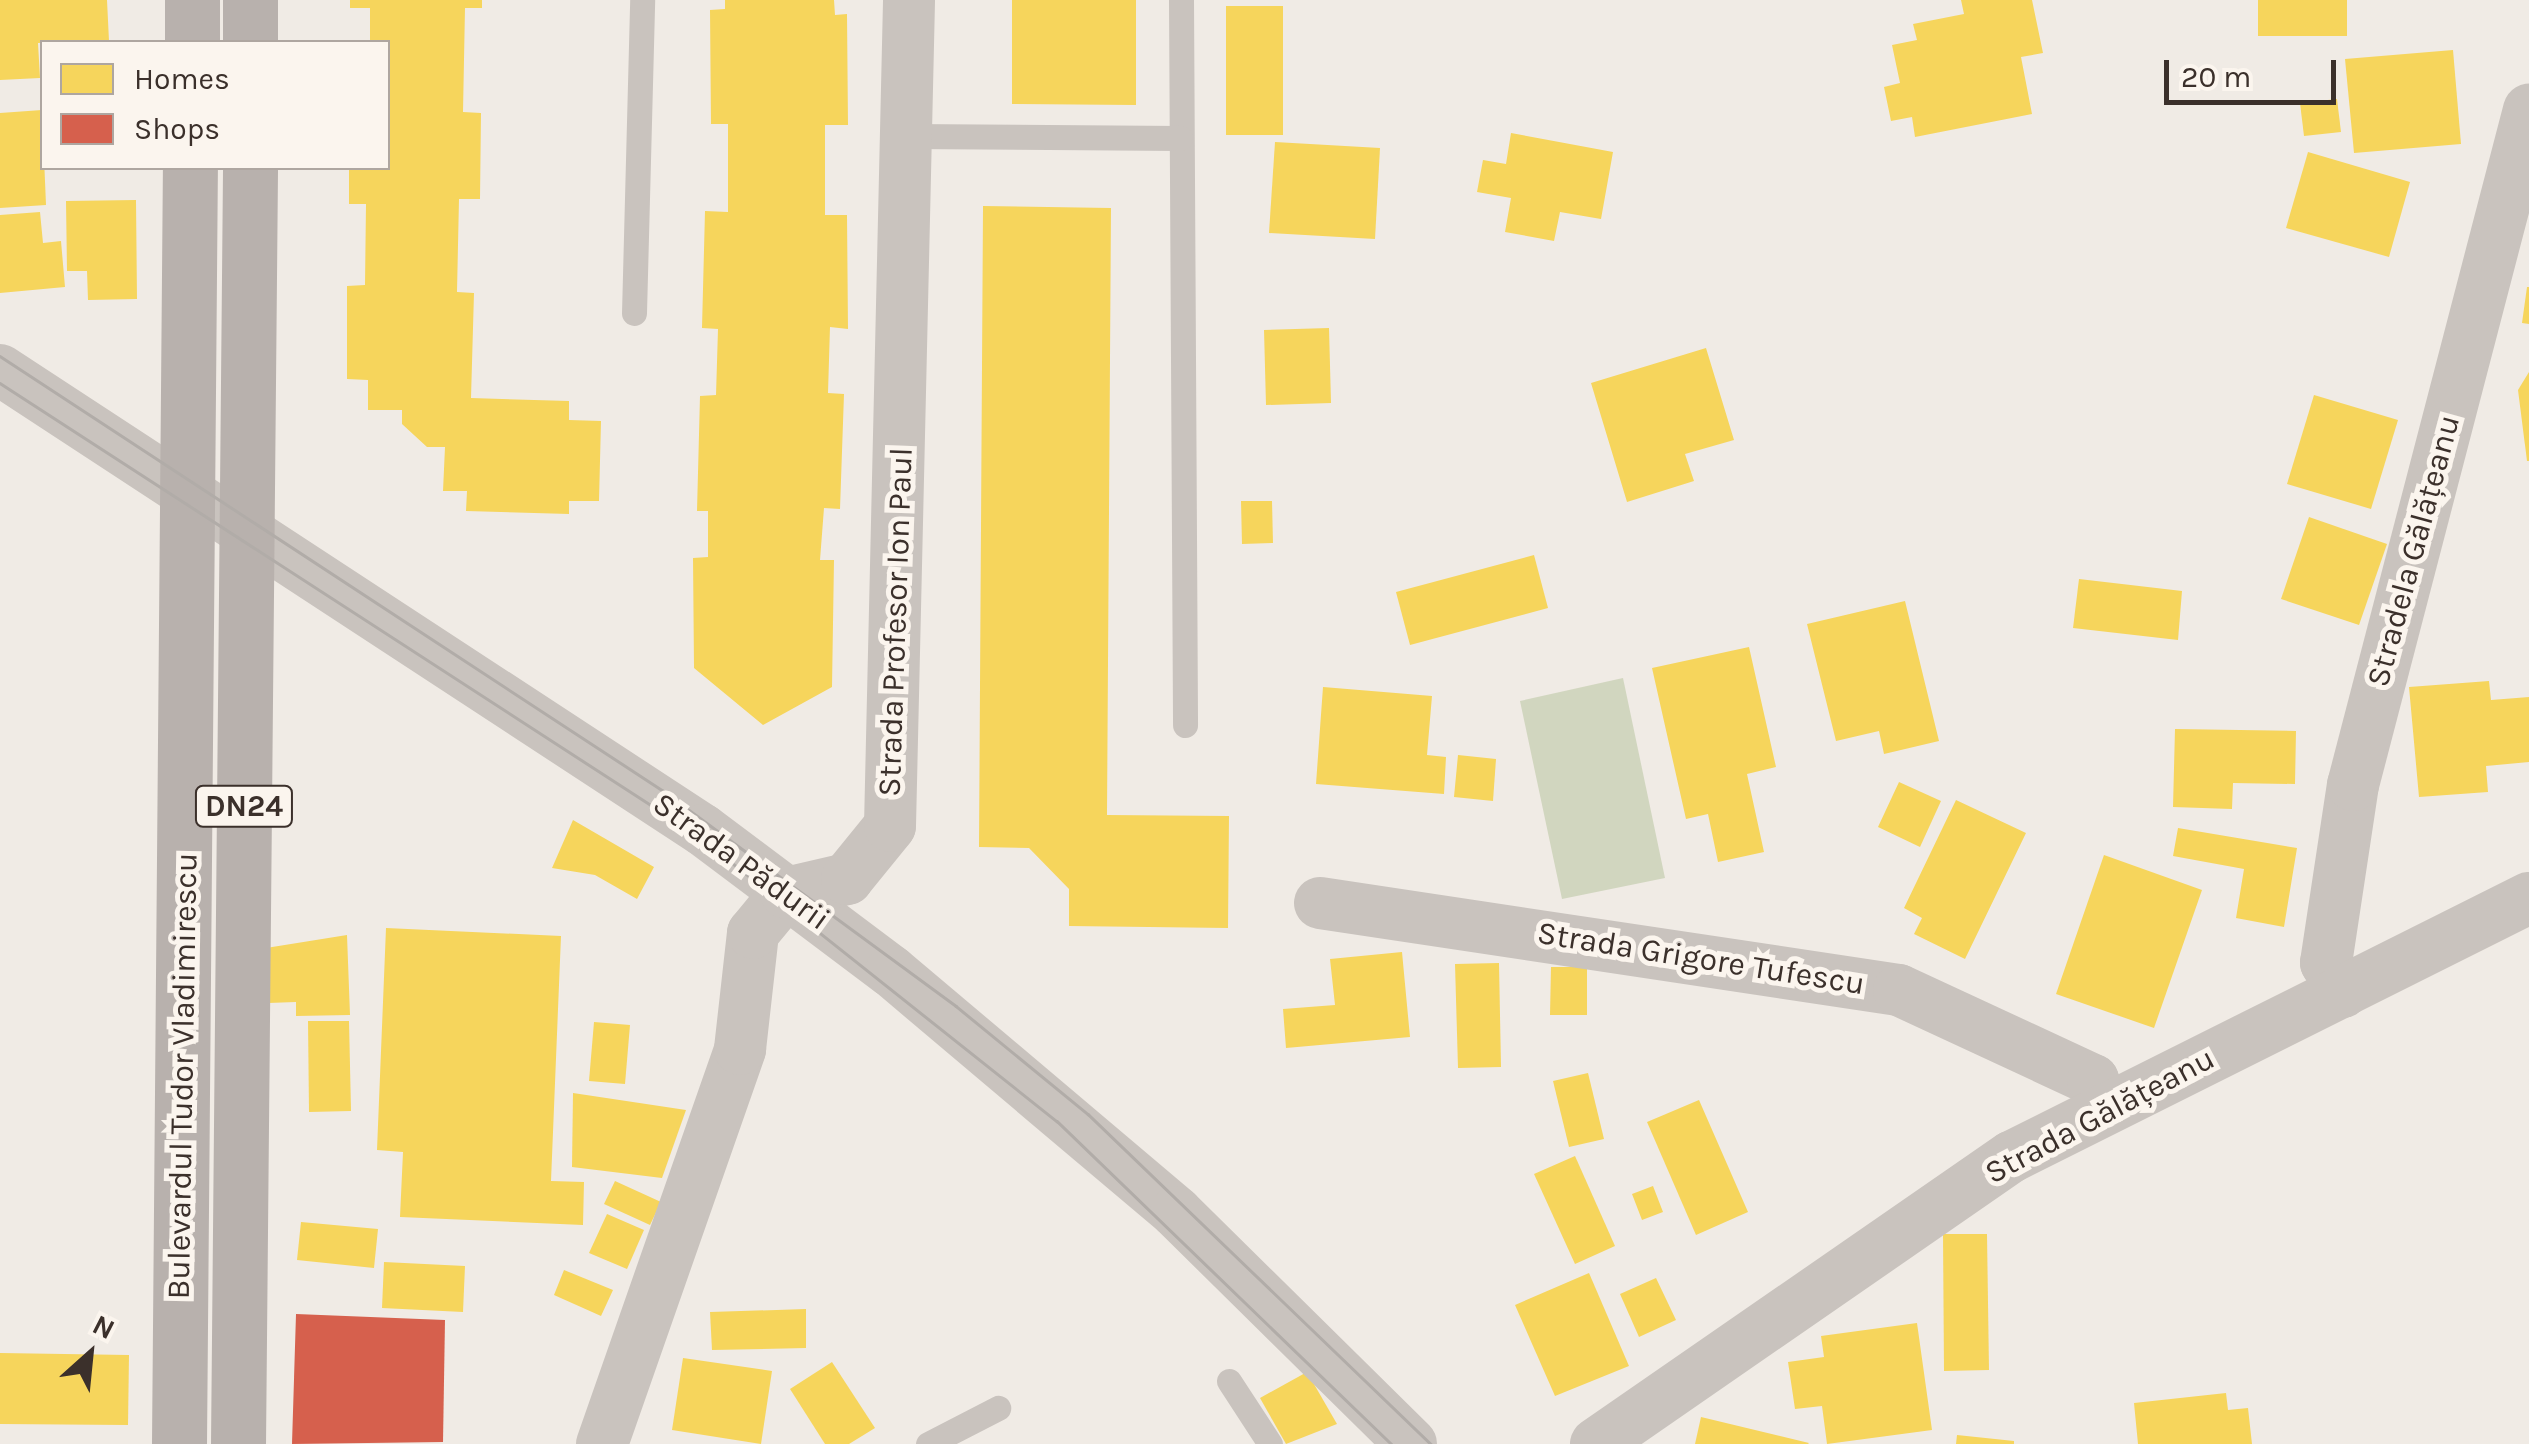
<!DOCTYPE html>
<html>
<head>
<meta charset="utf-8">
<style>
	body { margin:0 }
	#map { position:relative; width:2529px; height:1444px; overflow:hidden; background:#f0ebe5; font-family:Karla,sans-serif }
	div>[style] { position:absolute }
	[style*='--x'] { left:calc(var(--x)*1px); top:calc(var(--y)*1px); width:calc(var(--w)*1px); rotate:calc(var(--a)*1deg) }
	.green>* { inset:0; background:#d1d6bf }
	.homes>* { inset:0; background:#f6d55c }
	.shops>* { inset:0; background:#d6604d }
	.service>* { height:25px; margin:-12.5px; padding:0 12.5px; transform-origin:12.5px; border-radius:12.5px; background:#c9c3be }
	.minor>* { height:52px; margin:-26px; padding:0 26px; transform-origin:26px; border-radius:26px; background:#c9c3be }
	.primary>* { height:55px; margin:-27.5px; padding:0 27.5px; transform-origin:27.5px; border-radius:27.5px; background:#b8b1ad }
	.tram>* { height:2.5px; margin:-1.25px; padding:0 1.25px; transform-origin:1.25px; border-radius:1.25px; background:#b1aca8 }
	span { translate:-50% -50%; white-space:nowrap; text-align:center; line-height:1.15; -webkit-text-stroke:10px #fbf5ee; paint-order:stroke }
	.shield-label span { padding:2px 8px; background:#fbf5ee; border:2px solid; border-radius:8px; -webkit-text-stroke-width:0 }
	.shield-label { font-size:30px; color:#3b302b; font-weight:700 }
	.street-label { font-size:32px; color:#3b302b }
	.legend { position:absolute; left:40px; top:40px; width:350px; height:130px; box-sizing:border-box; background:#fbf5ee; border:2px solid #aea6a0; margin:0; padding:12px 18px; list-style:none; font-size:30px; color:#3b302b }
	.legend li { display:flex; align-items:center; gap:20px; height:50px }
	.legend b { width:50px; border:2px solid #aea6a0 }
	.north { position:absolute; left:40px; top:1304px; width:100px; height:100px; -webkit-text-stroke:8px #fbf5ee; paint-order:stroke; rotate:27deg; font-size:28px; font-weight:700; line-height:40px; text-align:center; color:#3b302b }
	.north::after { content:''; display:block; margin:auto; width:35px; height:45px; background:#3b302b; clip-path:polygon(50% 0,100% 100%,50% 72%,0 100%) }
	.scale { position:absolute; left:2164px; top:60px; width:172px; height:45px; box-sizing:border-box; border:5px solid #3b302b; border-top:0; padding-left:12px; font-size:30px; line-height:35px; white-space:nowrap; color:#3b302b; -webkit-text-stroke:8px #fbf5ee; paint-order:stroke }
</style>
</head>
<body>
<div id="map">
	<div class="green">
		<div style="clip-path:polygon(1623px 678px,1665px 878px,1562px 899px,1520px 701px)"></div>
	</div>
	<div class="homes">
		<div style="clip-path:polygon(0 0,107px 0,109px 41px,38px 43px,40px 78px,0 80px)"></div>
		<div style="clip-path:polygon(350px 0,482px 0,482px 8px,465px 8px,463px 112px,481px 113px,480px 199px,459px 199px,457px 292px,474px 293px,471px 398px,569px 401px,569px 420px,601px 421px,599px 501px,569px 501px,569px 514px,466px 511px,467px 491px,443px 491px,445px 447px,427px 447px,402px 424px,402px 410px,368px 410px,368px 380px,347px 379px,347px 286px,365px 285px,366px 204px,349px 204px,349px 168px,388px 168px,388px 42px,370px 42px,370px 8px,350px 8px)"></div>
		<div style="clip-path:polygon(725px 0,834px 0,835px 15px,847px 14px,848px 125px,825px 125px,825px 215px,847px 215px,848px 329px,830px 327px,828px 393px,844px 394px,840px 509px,824px 508px,820px 560px,834px 560px,832px 687px,763px 725px,694px 668px,693px 558px,708px 557px,708px 511px,697px 511px,700px 396px,716px 395px,718px 329px,702px 328px,705px 211px,728px 212px,728px 124px,711px 124px,710px 10px,725px 9px)"></div>
		<div style="clip-path:polygon(1012px 0,1136px 0,1136px 105px,1012px 104px)"></div>
		<div style="clip-path:polygon(1961px 0,2032px 0,2043px 53px,2021px 57px,2032px 114px,1915px 137px,1912px 117px,1891px 121px,1884px 87px,1900px 83px,1892px 45px,1917px 40px,1913px 24px,1964px 14px)"></div>
		<div style="clip-path:polygon(2258px 0,2347px 0,2347px 36px,2258px 36px)"></div>
		<div style="clip-path:polygon(1226px 6px,1283px 6px,1283px 135px,1226px 135px)"></div>
		<div style="clip-path:polygon(2453px 50px,2461px 144px,2354px 153px,2345px 59px)"></div>
		<div style="clip-path:polygon(2337px 99px,2341px 132px,2304px 136px,2300px 103px)"></div>
		<div style="clip-path:polygon(42px 110px,46px 205px,0 208px,0 113px)"></div>
		<div style="clip-path:polygon(1511px 133px,1613px 152px,1601px 219px,1560px 212px,1554px 241px,1505px 232px,1511px 198px,1477px 192px,1483px 160px,1506px 164px)"></div>
		<div style="clip-path:polygon(1275px 142px,1380px 148px,1375px 239px,1269px 233px)"></div>
		<div style="clip-path:polygon(2308px 152px,2410px 182px,2389px 257px,2286px 228px)"></div>
		<div style="clip-path:polygon(136px 200px,137px 299px,88px 300px,87px 271px,67px 271px,66px 201px)"></div>
		<div style="clip-path:polygon(983px 206px,1111px 208px,1107px 815px,1229px 816px,1228px 928px,1069px 926px,1069px 889px,1029px 848px,979px 847px)"></div>
		<div style="clip-path:polygon(40px 212px,43px 243px,61px 241px,65px 287px,0 293px,0 215px)"></div>
		<div style="clip-path:polygon(2527px 287px,2529px 287px,2529px 324px,2522px 323px)"></div>
		<div style="clip-path:polygon(1329px 328px,1331px 403px,1266px 405px,1264px 330px)"></div>
		<div style="clip-path:polygon(1706px 348px,1734px 440px,1685px 454px,1694px 481px,1627px 502px,1591px 383px)"></div>
		<div style="clip-path:polygon(2529px 372px,2529px 461px,2527px 461px,2518px 390px)"></div>
		<div style="clip-path:polygon(2314px 395px,2398px 420px,2371px 509px,2287px 484px)"></div>
		<div style="clip-path:polygon(1241px 501px,1272px 501px,1273px 543px,1242px 544px)"></div>
		<div style="clip-path:polygon(2309px 517px,2387px 544px,2359px 625px,2281px 599px)"></div>
		<div style="clip-path:polygon(1534px 555px,1548px 608px,1410px 645px,1396px 592px)"></div>
		<div style="clip-path:polygon(2079px 579px,2182px 591px,2178px 640px,2073px 628px)"></div>
		<div style="clip-path:polygon(1905px 601px,1939px 741px,1884px 754px,1879px 731px,1836px 741px,1807px 624px)"></div>
		<div style="clip-path:polygon(1749px 647px,1776px 767px,1747px 774px,1764px 852px,1718px 862px,1708px 814px,1686px 819px,1652px 668px)"></div>
		<div style="clip-path:polygon(2489px 681px,2491px 700px,2529px 697px,2529px 762px,2486px 766px,2488px 792px,2419px 797px,2409px 687px)"></div>
		<div style="clip-path:polygon(1323px 687px,1432px 696px,1427px 755px,1446px 757px,1444px 794px,1316px 784px)"></div>
		<div style="clip-path:polygon(2175px 729px,2296px 731px,2295px 784px,2233px 783px,2232px 809px,2173px 807px)"></div>
		<div style="clip-path:polygon(1458px 755px,1496px 759px,1493px 801px,1454px 797px)"></div>
		<div style="clip-path:polygon(1899px 782px,1941px 801px,1920px 847px,1878px 827px)"></div>
		<div style="clip-path:polygon(1956px 800px,2026px 833px,1965px 959px,1914px 934px,1922px 918px,1904px 908px)"></div>
		<div style="clip-path:polygon(573px 820px,654px 867px,637px 899px,595px 875px,552px 868px)"></div>
		<div style="clip-path:polygon(2178px 828px,2297px 848px,2284px 927px,2236px 918px,2244px 869px,2173px 856px)"></div>
		<div style="clip-path:polygon(2104px 855px,2202px 890px,2154px 1028px,2056px 994px)"></div>
		<div style="clip-path:polygon(386px 928px,561px 936px,551px 1181px,584px 1182px,583px 1225px,400px 1217px,403px 1152px,377px 1150px)"></div>
		<div style="clip-path:polygon(347px 935px,350px 1015px,296px 1016px,296px 1002px,268px 1003px,266px 948px)"></div>
		<div style="clip-path:polygon(1402px 952px,1410px 1037px,1286px 1048px,1283px 1009px,1335px 1005px,1330px 959px)"></div>
		<div style="clip-path:polygon(1499px 963px,1501px 1067px,1458px 1068px,1455px 964px)"></div>
		<div style="clip-path:polygon(1551px 967px,1587px 967px,1587px 1015px,1550px 1015px)"></div>
		<div style="clip-path:polygon(308px 1021px,349px 1021px,351px 1111px,309px 1112px)"></div>
		<div style="clip-path:polygon(594px 1022px,630px 1025px,625px 1084px,589px 1081px)"></div>
		<div style="clip-path:polygon(1588px 1073px,1604px 1139px,1569px 1147px,1553px 1081px)"></div>
		<div style="clip-path:polygon(573px 1093px,686px 1110px,662px 1178px,572px 1167px)"></div>
		<div style="clip-path:polygon(1699px 1100px,1748px 1212px,1696px 1235px,1647px 1122px)"></div>
		<div style="clip-path:polygon(1575px 1156px,1615px 1246px,1575px 1264px,1534px 1174px)"></div>
		<div style="clip-path:polygon(615px 1181px,661px 1202px,650px 1225px,604px 1204px)"></div>
		<div style="clip-path:polygon(1653px 1186px,1663px 1212px,1642px 1220px,1632px 1194px)"></div>
		<div style="clip-path:polygon(607px 1214px,644px 1230px,627px 1269px,589px 1253px)"></div>
		<div style="clip-path:polygon(301px 1222px,378px 1229px,374px 1268px,297px 1260px)"></div>
		<div style="clip-path:polygon(1943px 1234px,1987px 1234px,1989px 1370px,1944px 1371px)"></div>
		<div style="clip-path:polygon(384px 1262px,465px 1266px,463px 1312px,382px 1308px)"></div>
		<div style="clip-path:polygon(564px 1270px,613px 1290px,601px 1316px,554px 1295px)"></div>
		<div style="clip-path:polygon(1589px 1273px,1629px 1366px,1555px 1396px,1515px 1305px)"></div>
		<div style="clip-path:polygon(1656px 1278px,1676px 1320px,1639px 1337px,1620px 1294px)"></div>
		<div style="clip-path:polygon(806px 1309px,806px 1348px,712px 1350px,710px 1312px)"></div>
		<div style="clip-path:polygon(1917px 1323px,1932px 1430px,1827px 1444px,1822px 1406px,1795px 1409px,1788px 1362px,1824px 1357px,1821px 1336px)"></div>
		<div style="clip-path:polygon(0 1353px,129px 1355px,128px 1425px,0 1424px)"></div>
		<div style="clip-path:polygon(683px 1358px,772px 1371px,761px 1444px,672px 1430px)"></div>
		<div style="clip-path:polygon(832px 1362px,875px 1428px,849px 1444px,825px 1444px,790px 1389px)"></div>
		<div style="clip-path:polygon(1307px 1372px,1337px 1424px,1286px 1444px,1260px 1398px)"></div>
		<div style="clip-path:polygon(2226px 1393px,2228px 1410px,2248px 1408px,2252px 1444px,2138px 1444px,2134px 1403px)"></div>
		<div style="clip-path:polygon(1701px 1417px,1809px 1443px,1808px 1444px,1695px 1444px)"></div>
		<div style="clip-path:polygon(1957px 1435px,2014px 1441px,2014px 1444px,1956px 1444px)"></div>
	</div>
	<div class="shops">
		<div style="clip-path:polygon(296px 1314px,445px 1320px,443px 1442px,292px 1444px)"></div>
	</div>
	<div class="service">
		<div style="--x:1181;--y:0;--w:725;--a:89.68"></div>
		<div style="--x:908;--y:136;--w:272;--a:0.4"></div>
		<div style="--x:634;--y:313;--w:313;--a:-88.5"></div>
		<div style="--x:1229;--y:1381;--w:75;--a:56.9"></div>
		<div style="--x:928;--y:1444;--w:79;--a:-27.2"></div>
	</div>
	<div class="minor">
		<div style="--x:0;--y:370;--w:840;--a:33.2"></div>
		<div style="--x:703;--y:830;--w:235;--a:36.9"></div>
		<div style="--x:891;--y:971;--w:373;--a:40.2"></div>
		<div style="--x:1176;--y:1212;--w:330;--a:44.6"></div>
		<div style="--x:1320;--y:903;--w:585;--a:8.55"></div>
		<div style="--x:1899;--y:990;--w:214;--a:24.9"></div>
		<div style="--x:2093;--y:1080;--w:31;--a:69"></div>
		<div style="--x:2343;--y:992;--w:34;--a:-120"></div>
		<div style="--x:2326;--y:963;--w:180;--a:-81.4"></div>
		<div style="--x:2353;--y:785;--w:698;--a:-75.39"></div>
		<div style="--x:602;--y:1444;--w:418;--a:-70.7"></div>
		<div style="--x:740;--y:1049;--w:117;--a:-83.6"></div>
		<div style="--x:753;--y:933;--w:52;--a:-50.5"></div>
		<div style="--x:786;--y:893;--w:63;--a:-12.9"></div>
		<div style="--x:847;--y:879;--w:68;--a:-50.9"></div>
		<div style="--x:890;--y:826;--w:826;--a:-88.68"></div>
		<div style="--x:1596;--y:1444;--w:505;--a:-34.67"></div>
		<div style="--x:2011;--y:1157;--w:579;--a:-26.57"></div>
	</div>
	<div class="primary">
		<div style="--x:192;--y:42;--w:42;--a:-90"></div>
		<div style="--x:250;--y:42;--w:42;--a:-90"></div>
		<div style="--x:179;--y:1444;--w:1276;--a:-89.51"></div>
		<div style="--x:238;--y:1444;--w:1276;--a:-89.46"></div>
	</div>
	<div class="tram">
		<div style="--x:0;--y:356;--w:792;--a:33.25"></div>
		<div style="--x:662;--y:790;--w:365;--a:36.3"></div>
		<div style="--x:956;--y:1006;--w:171;--a:39.3"></div>
		<div style="--x:1088;--y:1114;--w:476;--a:43.9"></div>
		<div style="--x:0;--y:383;--w:831;--a:32.96"></div>
		<div style="--x:697;--y:835;--w:460;--a:38.5"></div>
		<div style="--x:1057;--y:1121;--w:465;--a:44"></div>
	</div>
	<div class="shield-label">
		<span style="left:244px;top:806px">DN24</span>
	</div>
	<div class="street-label">
		<span style="left:2414px;top:551px;rotate:-75deg">Stradela Gălățeanu</span>
		<span style="left:896px;top:622px;rotate:-88deg">Strada Profesor Ion Paul</span>
		<span style="left:741px;top:862px;rotate:36deg">Strada Pădurii</span>
		<span style="left:1701px;top:959px;rotate:9deg">Strada Grigore Tufescu</span>
		<span style="left:183px;top:1076px;rotate:-89deg">Bulevardul Tudor Vladimirescu</span>
		<span style="left:2100px;top:1116px;rotate:-28deg">Strada Gălățeanu</span>
	</div>
	<ul class="legend">
	<li><b style="height:28px;background:#f6d55c"></b>Homes</li>
	<li><b style="height:28px;background:#d6604d"></b>Shops</li>
	</ul>
	<div class="north">N</div>
	<div class="scale">20 m</div>
</div>
</body>
</html>
